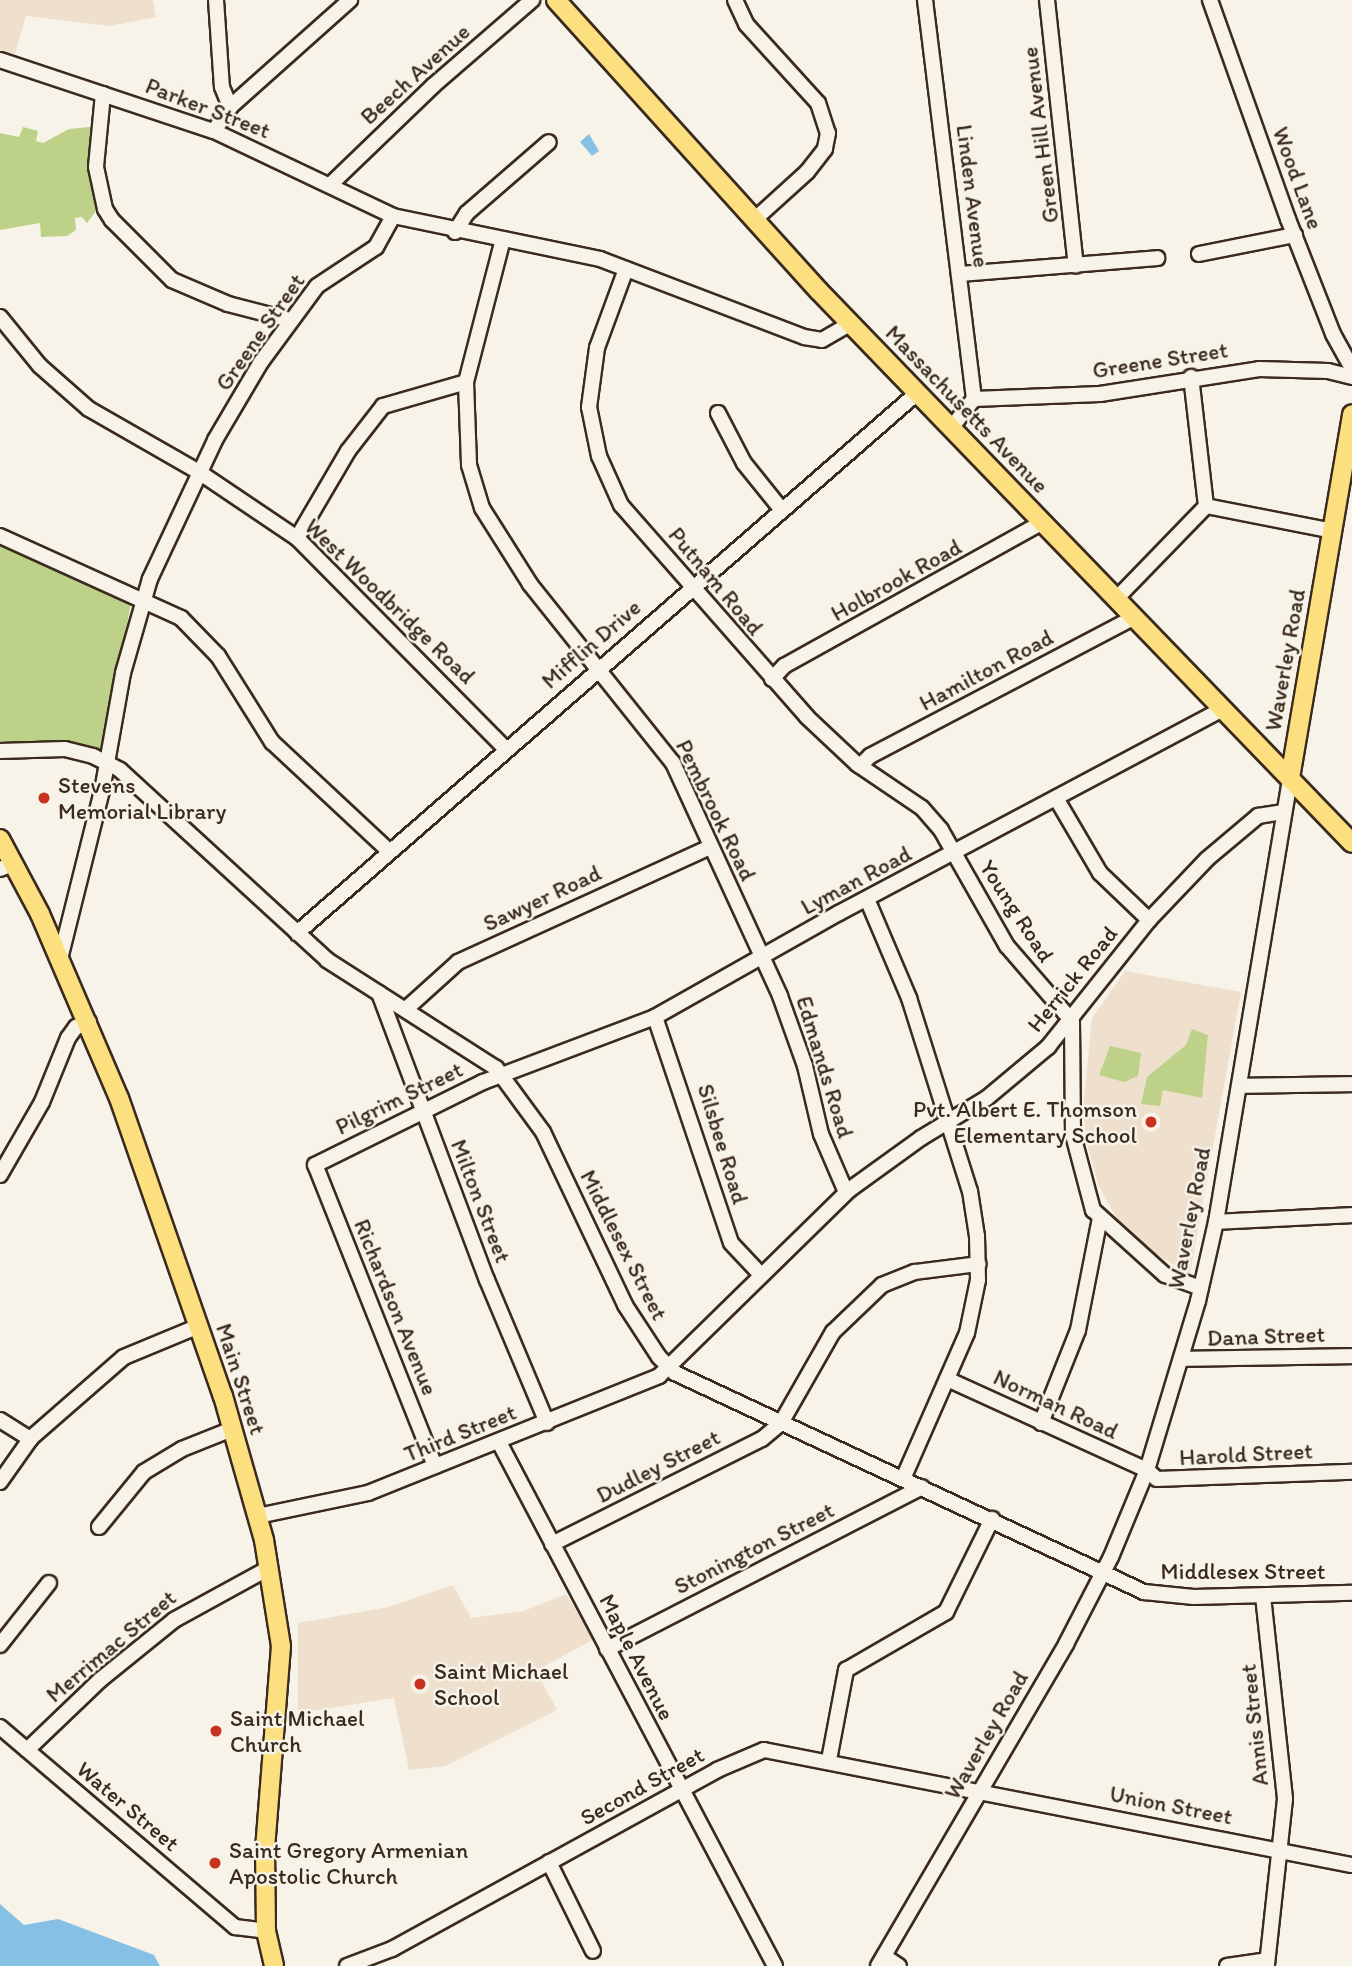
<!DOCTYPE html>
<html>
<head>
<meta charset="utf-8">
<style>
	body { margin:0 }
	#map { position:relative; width:1352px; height:1966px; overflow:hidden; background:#f7f3e8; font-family:Itim,sans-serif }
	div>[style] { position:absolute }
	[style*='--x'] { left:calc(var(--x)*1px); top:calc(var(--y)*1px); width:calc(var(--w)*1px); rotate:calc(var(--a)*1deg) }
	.built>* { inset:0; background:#efe0cd }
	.green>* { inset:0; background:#bdd288 }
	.water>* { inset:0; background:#86c1e5 }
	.roads { filter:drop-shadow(2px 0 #3b2a1e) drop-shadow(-2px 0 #3b2a1e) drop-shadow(0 2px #3b2a1e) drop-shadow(0 -2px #3b2a1e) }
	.minor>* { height:14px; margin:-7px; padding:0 7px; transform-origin:7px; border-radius:7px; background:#f7f3e8 }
	.major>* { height:18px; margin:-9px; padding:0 9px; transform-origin:9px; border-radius:9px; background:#fce080 }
	.dots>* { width:19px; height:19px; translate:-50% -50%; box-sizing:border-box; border:4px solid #f7f3e8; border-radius:50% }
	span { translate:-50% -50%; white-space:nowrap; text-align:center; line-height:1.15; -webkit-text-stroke:5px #f7f3e8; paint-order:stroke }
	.street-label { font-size:23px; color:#3b2a1e }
	.poi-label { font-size:23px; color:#3b2a1e }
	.left { translate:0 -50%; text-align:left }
	.right { translate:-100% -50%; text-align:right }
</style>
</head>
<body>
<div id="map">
	<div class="built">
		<div style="clip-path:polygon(0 0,153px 0,156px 17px,110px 26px,26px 16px,15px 54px,0 50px)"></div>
		<div style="clip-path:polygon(1125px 971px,1241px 992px,1190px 1274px,1149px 1250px,1117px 1219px,1099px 1186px,1088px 1148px,1083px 1110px,1092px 1018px)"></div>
		<div style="clip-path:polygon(453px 1585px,471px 1618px,524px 1611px,566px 1594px,594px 1639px,536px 1671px,557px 1710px,445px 1766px,409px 1770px,394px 1698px,298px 1713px,298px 1623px,389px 1607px)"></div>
	</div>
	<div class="green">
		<div style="clip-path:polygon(23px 127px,38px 131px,36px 141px,43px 143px,69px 129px,90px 127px,88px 167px,96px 211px,87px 223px,82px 217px,75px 218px,76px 230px,67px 236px,41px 237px,40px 223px,0 230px,0 133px,19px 137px)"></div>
		<div style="clip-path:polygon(0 542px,131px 603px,103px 751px,0 744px)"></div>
		<div style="clip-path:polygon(1192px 1029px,1208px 1035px,1202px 1098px,1163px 1090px,1160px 1106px,1141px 1104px,1147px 1077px,1186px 1045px)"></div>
		<div style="clip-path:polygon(1110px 1046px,1141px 1053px,1138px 1076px,1124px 1082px,1099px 1075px)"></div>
	</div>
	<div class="water">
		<div style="clip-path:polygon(589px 134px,599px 151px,592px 156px,580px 142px)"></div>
		<div style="clip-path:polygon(0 1904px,24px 1925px,58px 1919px,154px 1955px,160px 1966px,0 1966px)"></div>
	</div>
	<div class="roads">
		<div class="minor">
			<div style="--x:216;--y:0;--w:87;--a:86.1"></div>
			<div style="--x:222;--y:87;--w:22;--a:68"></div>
			<div style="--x:735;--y:0;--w:26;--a:65"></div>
			<div style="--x:746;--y:24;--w:107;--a:47.7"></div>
			<div style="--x:818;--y:103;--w:32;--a:72"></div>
			<div style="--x:828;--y:133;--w:16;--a:101"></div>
			<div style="--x:825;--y:149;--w:29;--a:128"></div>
			<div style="--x:807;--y:172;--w:72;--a:137.8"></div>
			<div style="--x:925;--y:0;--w:402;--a:83"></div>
			<div style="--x:1047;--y:0;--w:267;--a:83.8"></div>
			<div style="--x:1210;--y:0;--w:232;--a:70.4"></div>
			<div style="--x:1288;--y:219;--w:123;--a:68.6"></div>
			<div style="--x:1333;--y:334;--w:39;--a:61"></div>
			<div style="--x:0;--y:60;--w:225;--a:18.4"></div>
			<div style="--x:214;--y:131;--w:198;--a:25.4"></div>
			<div style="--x:103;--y:94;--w:73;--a:95.5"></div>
			<div style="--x:96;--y:167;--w:43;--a:77.9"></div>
			<div style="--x:105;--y:209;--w:13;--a:58"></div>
			<div style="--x:112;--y:220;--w:85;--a:45"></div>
			<div style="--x:172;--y:280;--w:61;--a:23.2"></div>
			<div style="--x:228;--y:304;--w:64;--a:14.5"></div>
			<div style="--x:214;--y:131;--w:29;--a:-56"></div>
			<div style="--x:230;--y:107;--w:161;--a:-41.7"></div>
			<div style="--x:330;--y:185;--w:144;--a:-43.9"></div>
			<div style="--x:434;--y:85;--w:130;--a:-40.9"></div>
			<div style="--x:455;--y:232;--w:22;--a:-58"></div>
			<div style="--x:467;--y:213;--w:108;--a:-40.9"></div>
			<div style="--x:503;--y:239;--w:148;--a:104.5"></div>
			<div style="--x:466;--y:382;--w:83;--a:87.9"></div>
			<div style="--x:469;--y:465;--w:45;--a:73.2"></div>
			<div style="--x:482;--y:508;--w:90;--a:57.7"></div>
			<div style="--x:530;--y:584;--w:229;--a:51.4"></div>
			<div style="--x:673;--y:763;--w:256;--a:65.3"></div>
			<div style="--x:780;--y:996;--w:74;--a:70.3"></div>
			<div style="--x:805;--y:1066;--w:70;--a:76.8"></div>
			<div style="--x:821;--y:1134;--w:63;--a:66.7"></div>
			<div style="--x:1199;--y:254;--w:98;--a:-11.2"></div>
			<div style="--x:626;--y:269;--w:84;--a:110.2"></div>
			<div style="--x:597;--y:348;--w:60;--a:97.7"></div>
			<div style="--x:589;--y:407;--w:50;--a:78.5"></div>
			<div style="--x:599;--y:456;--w:54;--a:65.8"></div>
			<div style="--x:621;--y:505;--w:282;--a:48.7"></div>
			<div style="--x:807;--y:717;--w:69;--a:43.2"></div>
			<div style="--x:857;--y:764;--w:78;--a:34.1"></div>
			<div style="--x:922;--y:808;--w:29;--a:49"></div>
			<div style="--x:941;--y:830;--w:133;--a:60.4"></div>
			<div style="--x:1007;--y:946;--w:99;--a:49.1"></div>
			<div style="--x:1072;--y:1021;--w:114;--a:89.5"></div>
			<div style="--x:1073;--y:1135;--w:78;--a:75.1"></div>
			<div style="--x:1093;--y:1210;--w:97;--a:42.1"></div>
			<div style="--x:1165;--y:1275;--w:38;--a:20"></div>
			<div style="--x:960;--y:274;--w:198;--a:-4.6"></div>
			<div style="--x:0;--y:317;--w:63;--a:50.8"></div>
			<div style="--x:40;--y:366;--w:65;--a:41.3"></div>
			<div style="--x:89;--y:409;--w:127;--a:29.8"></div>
			<div style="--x:199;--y:472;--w:118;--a:34"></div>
			<div style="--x:297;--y:538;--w:297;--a:45.3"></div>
			<div style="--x:974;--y:399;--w:126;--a:-2.3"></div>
			<div style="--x:1100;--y:394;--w:161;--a:-8.9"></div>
			<div style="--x:1259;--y:369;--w:69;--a:1.7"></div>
			<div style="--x:1328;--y:371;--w:25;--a:14"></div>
			<div style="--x:718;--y:413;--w:56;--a:62.5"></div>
			<div style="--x:744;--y:463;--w:59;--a:51.2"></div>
			<div style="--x:952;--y:427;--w:36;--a:-52"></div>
			<div style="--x:1206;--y:506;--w:129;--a:11.1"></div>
			<div style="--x:0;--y:536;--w:199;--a:24.4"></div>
			<div style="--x:181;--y:618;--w:53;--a:45.8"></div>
			<div style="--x:218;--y:656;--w:102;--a:57.9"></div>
			<div style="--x:272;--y:742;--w:160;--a:43"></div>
			<div style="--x:297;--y:538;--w:101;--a:-59.6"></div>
			<div style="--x:348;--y:451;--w:57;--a:-52.1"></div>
			<div style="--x:383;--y:406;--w:86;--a:-16.1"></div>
			<div style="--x:1117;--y:598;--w:128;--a:-45.9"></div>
			<div style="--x:1206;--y:506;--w:130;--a:-96.6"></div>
			<div style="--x:772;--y:679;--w:18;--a:-47"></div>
			<div style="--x:784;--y:666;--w:296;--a:-29.1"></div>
			<div style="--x:0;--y:751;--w:65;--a:-1.8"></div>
			<div style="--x:65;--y:749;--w:29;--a:14"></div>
			<div style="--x:93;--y:756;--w:30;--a:27"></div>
			<div style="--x:120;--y:770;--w:281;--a:42.5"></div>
			<div style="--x:327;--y:960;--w:201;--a:32.6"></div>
			<div style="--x:496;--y:1068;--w:79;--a:53.7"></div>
			<div style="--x:543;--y:1132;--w:191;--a:64.6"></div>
			<div style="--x:625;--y:1305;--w:62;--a:56.8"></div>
			<div style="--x:659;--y:1357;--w:23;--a:45"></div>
			<div style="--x:675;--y:1373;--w:518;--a:25.03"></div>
			<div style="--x:1144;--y:1592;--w:50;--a:5.7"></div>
			<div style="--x:1194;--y:1597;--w:158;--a:-1.5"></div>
			<div style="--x:860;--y:766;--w:14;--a:-45"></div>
			<div style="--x:870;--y:756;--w:299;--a:-27.7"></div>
			<div style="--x:1056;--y:798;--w:87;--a:59.6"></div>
			<div style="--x:1100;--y:873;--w:68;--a:43.8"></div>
			<div style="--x:0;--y:869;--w:14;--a:-21"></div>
			<div style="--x:867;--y:899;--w:108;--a:67"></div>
			<div style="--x:909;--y:998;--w:202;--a:72.5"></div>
			<div style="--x:970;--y:1191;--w:46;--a:81.2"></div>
			<div style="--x:977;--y:1236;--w:44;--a:88.7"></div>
			<div style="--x:978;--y:1280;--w:54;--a:101.7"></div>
			<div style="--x:967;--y:1333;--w:159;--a:113.7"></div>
			<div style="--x:297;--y:933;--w:822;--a:-41.05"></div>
			<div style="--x:60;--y:959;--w:173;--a:-76"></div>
			<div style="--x:102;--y:791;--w:120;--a:-79.9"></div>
			<div style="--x:123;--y:673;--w:98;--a:-74"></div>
			<div style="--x:150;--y:579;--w:153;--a:-64.9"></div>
			<div style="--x:215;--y:440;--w:91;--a:-59.5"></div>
			<div style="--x:261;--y:362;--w:94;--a:-53.6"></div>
			<div style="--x:317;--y:286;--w:71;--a:-33.5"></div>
			<div style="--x:376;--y:247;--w:35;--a:-61"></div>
			<div style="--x:393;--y:216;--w:211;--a:11.7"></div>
			<div style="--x:600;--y:259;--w:218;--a:20.9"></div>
			<div style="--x:804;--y:337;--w:18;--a:9"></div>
			<div style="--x:822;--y:340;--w:32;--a:-30"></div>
			<div style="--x:379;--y:993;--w:307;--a:69.4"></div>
			<div style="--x:487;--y:1280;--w:155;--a:67.2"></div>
			<div style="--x:406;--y:1009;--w:70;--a:-42.1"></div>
			<div style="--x:458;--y:962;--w:277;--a:-24.5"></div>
			<div style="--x:655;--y:1017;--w:238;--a:71.4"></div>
			<div style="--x:731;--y:1243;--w:44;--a:46.8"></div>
			<div style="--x:1239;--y:1086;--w:113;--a:-1"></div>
			<div style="--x:0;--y:1175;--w:84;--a:-60.1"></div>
			<div style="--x:42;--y:1102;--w:69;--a:-67.9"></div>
			<div style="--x:68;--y:1038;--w:14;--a:-54"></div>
			<div style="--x:76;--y:1027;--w:14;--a:-21"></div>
			<div style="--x:1216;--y:1222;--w:136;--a:-2.9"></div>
			<div style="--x:1181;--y:1359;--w:171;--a:-1"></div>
			<div style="--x:947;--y:1379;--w:220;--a:24.5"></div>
			<div style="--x:1147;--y:1470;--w:13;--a:42"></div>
			<div style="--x:1157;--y:1479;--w:195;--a:-2.1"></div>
			<div style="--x:0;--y:1420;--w:36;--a:32"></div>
			<div style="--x:1041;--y:1423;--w:100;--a:-68.3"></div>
			<div style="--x:1078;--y:1330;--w:114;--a:-78.9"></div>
			<div style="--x:499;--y:1442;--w:592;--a:62.22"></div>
			<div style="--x:435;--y:1466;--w:324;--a:-111.7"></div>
			<div style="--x:315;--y:1165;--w:187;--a:-26.3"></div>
			<div style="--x:483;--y:1082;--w:184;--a:-20.7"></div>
			<div style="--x:655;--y:1017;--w:211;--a:-29.5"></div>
			<div style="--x:839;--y:913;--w:435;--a:-28"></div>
			<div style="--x:0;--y:1482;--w:54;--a:-54.8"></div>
			<div style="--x:31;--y:1438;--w:123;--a:-41.1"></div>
			<div style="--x:124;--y:1357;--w:81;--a:-22.5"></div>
			<div style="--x:258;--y:1516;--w:112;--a:-11.8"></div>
			<div style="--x:368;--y:1493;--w:314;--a:-21.9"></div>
			<div style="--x:659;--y:1376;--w:266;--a:-44.4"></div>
			<div style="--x:849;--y:1190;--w:89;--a:-35.8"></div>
			<div style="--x:921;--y:1138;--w:77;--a:-31.2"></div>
			<div style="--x:987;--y:1098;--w:80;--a:-39.9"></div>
			<div style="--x:1048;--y:1047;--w:162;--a:-51.5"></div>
			<div style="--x:1149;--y:920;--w:84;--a:-46.4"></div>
			<div style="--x:1207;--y:859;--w:67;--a:-40.1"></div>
			<div style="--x:1258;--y:816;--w:26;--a:-9"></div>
			<div style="--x:99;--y:1527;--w:71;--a:-50.7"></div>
			<div style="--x:144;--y:1472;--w:44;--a:-31.2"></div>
			<div style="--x:182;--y:1449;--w:54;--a:-21.8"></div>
			<div style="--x:552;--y:1544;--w:235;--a:-26.6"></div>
			<div style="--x:762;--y:1439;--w:25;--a:-40"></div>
			<div style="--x:781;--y:1423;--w:105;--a:-60.3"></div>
			<div style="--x:833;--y:1332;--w:68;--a:-43.8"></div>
			<div style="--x:882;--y:1285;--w:35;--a:-22"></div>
			<div style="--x:915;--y:1272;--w:64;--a:-7.2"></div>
			<div style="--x:1263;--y:1596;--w:204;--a:83.8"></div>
			<div style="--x:1285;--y:1799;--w:168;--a:96.2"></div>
			<div style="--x:0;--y:1645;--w:79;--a:-51.7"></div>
			<div style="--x:607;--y:1649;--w:354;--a:-27.2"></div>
			<div style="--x:0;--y:1727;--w:309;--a:40.4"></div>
			<div style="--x:235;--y:1927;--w:31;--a:7"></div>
			<div style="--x:27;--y:1750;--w:101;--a:-43.8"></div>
			<div style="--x:100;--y:1680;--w:95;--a:-39"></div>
			<div style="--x:174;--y:1620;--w:108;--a:-28.7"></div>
			<div style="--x:829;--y:1760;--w:92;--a:-79.3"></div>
			<div style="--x:846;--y:1670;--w:116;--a:-30.1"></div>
			<div style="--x:946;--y:1612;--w:104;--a:-63.7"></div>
			<div style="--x:549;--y:1862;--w:99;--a:63.7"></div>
			<div style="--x:884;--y:1956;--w:18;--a:34"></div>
			<div style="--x:347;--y:1966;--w:48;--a:-20.7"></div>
			<div style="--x:392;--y:1949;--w:371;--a:-28.8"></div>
			<div style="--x:717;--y:1770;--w:51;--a:-23.1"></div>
			<div style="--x:764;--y:1750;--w:599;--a:11.07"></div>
			<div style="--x:878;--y:1966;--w:373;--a:-59.7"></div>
			<div style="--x:1066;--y:1644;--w:98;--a:-62.7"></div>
			<div style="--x:1111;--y:1557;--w:94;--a:-67.5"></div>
			<div style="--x:1147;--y:1470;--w:177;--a:-73.2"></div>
			<div style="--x:1198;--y:1301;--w:81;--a:-77.2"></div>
			<div style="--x:1216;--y:1222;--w:450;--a:-80.5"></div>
			<div style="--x:1227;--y:1966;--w:40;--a:-8.5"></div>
		</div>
		<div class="major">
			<div style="--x:556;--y:0;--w:392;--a:47.9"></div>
			<div style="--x:819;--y:291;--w:767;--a:46"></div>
			<div style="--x:1290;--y:778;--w:369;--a:-80.3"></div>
			<div style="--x:0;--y:839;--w:85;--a:61.9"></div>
			<div style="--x:40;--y:914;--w:200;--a:66.8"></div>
			<div style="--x:119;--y:1098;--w:316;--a:70.8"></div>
			<div style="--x:223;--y:1396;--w:150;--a:74.1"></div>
			<div style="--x:264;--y:1540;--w:107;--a:80.9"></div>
			<div style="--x:281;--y:1646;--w:203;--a:94.5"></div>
			<div style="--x:265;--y:1848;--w:83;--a:89.3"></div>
			<div style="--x:266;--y:1931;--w:36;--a:77"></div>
		</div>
	</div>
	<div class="dots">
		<div style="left:44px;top:798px;background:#c8321e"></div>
		<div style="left:1151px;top:1122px;background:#c8321e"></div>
		<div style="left:420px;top:1684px;background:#c8321e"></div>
		<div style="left:216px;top:1731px;background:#c8321e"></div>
		<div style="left:215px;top:1863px;background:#c8321e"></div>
	</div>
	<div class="street-label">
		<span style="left:415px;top:74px;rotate:-42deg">Beech Avenue</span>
		<span style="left:208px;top:108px;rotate:21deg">Parker Street</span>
		<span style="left:1040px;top:135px;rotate:-97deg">Green Hill Avenue</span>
		<span style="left:1298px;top:178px;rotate:70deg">Wood Lane</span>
		<span style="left:973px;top:196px;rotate:83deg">Linden Avenue</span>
		<span style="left:260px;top:332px;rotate:-55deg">Greene Street</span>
		<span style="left:1160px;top:360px;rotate:-9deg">Greene Street</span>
		<span style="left:967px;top:409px;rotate:46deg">Massachusetts Avenue</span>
		<span style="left:896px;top:580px;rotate:-29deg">Holbrook Road</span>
		<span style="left:716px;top:581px;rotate:50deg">Putnam Road</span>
		<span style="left:390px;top:601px;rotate:44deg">West Woodbridge Road</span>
		<span style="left:591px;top:644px;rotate:-41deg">Mifflin Drive</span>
		<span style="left:1285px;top:660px;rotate:-80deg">Waverley Road</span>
		<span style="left:986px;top:670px;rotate:-28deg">Hamilton Road</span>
		<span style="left:716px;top:810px;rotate:64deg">Pembrook Road</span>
		<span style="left:856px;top:880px;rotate:-28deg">Lyman Road</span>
		<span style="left:542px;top:898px;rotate:-25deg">Sawyer Road</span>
		<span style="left:1017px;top:911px;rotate:57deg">Young Road</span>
		<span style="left:1072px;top:979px;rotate:-51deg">Herrick Road</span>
		<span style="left:825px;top:1067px;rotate:73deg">Edmands Road</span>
		<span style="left:399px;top:1098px;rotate:-26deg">Pilgrim Street</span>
		<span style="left:723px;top:1144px;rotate:73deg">Silsbee Road</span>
		<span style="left:481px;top:1201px;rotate:69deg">Milton Street</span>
		<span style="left:1189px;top:1218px;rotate:-79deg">Waverley Road</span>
		<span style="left:624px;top:1245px;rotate:63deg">Middlesex Street</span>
		<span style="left:396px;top:1307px;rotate:68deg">Richardson Avenue</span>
		<span style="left:1266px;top:1336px;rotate:-2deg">Dana Street</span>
		<span style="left:241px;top:1379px;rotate:72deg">Main Street</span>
		<span style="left:1056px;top:1404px;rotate:25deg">Norman Road</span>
		<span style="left:460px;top:1433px;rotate:-22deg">Third Street</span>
		<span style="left:1246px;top:1454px;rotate:-3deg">Harold Street</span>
		<span style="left:658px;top:1466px;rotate:-27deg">Dudley Street</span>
		<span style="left:754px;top:1548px;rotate:-27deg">Stonington Street</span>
		<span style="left:1243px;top:1571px">Middlesex Street</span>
		<span style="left:111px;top:1646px;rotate:-40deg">Merrimac Street</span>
		<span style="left:637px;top:1657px;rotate:63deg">Maple Avenue</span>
		<span style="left:1254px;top:1725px;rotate:-96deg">Annis Street</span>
		<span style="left:986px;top:1735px;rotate:-60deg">Waverley Road</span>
		<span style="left:642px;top:1786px;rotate:-29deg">Second Street</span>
		<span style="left:1171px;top:1805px;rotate:11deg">Union Street</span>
		<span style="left:128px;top:1806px;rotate:40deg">Water Street</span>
	</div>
	<div class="poi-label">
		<span class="left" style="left:58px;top:798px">Stevens<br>Memorial Library</span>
		<span class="right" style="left:1137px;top:1122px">Pvt. Albert E. Thomson<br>Elementary School</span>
		<span class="left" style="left:434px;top:1684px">Saint Michael<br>School</span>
		<span class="left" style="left:230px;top:1731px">Saint Michael<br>Church</span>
		<span class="left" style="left:229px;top:1863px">Saint Gregory Armenian<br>Apostolic Church</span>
	</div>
</div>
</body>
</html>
